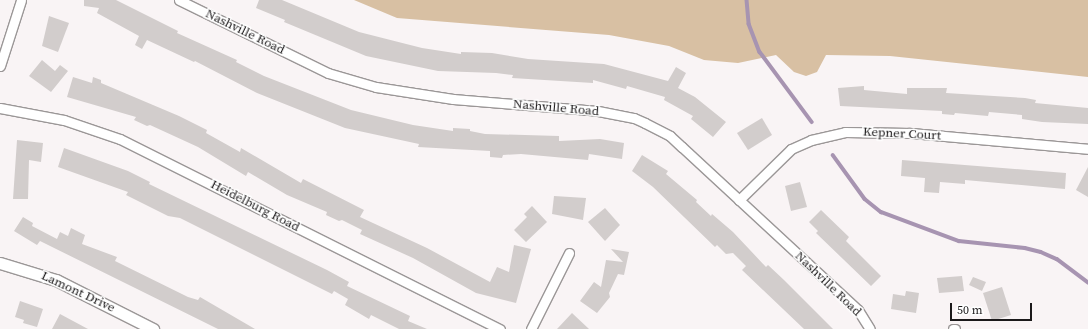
<!DOCTYPE html>
<html>
<head>
<meta charset="utf-8">
<style>
	body { margin:0 }
	#map { position:relative; width:1088px; height:329px; overflow:hidden; background:#f9f4f5; font-family:"Source Serif 4",serif }
	div>[style] { position:absolute }
	[style*='--x'] { left:calc(var(--x)*1px); top:calc(var(--y)*1px); width:calc(var(--w)*1px); rotate:calc(var(--a)*1deg) }
	.forest>* { inset:0; background:#d8c0a3 }
	.stream>* { height:3.5px; margin:-1.75px; padding:0 1.75px; transform-origin:1.75px; border-radius:1.75px; background:#a794b1 }
	.building>* { inset:0; background:#d2cdcc }
	.roads { filter:drop-shadow(1px 0 #9b9797) drop-shadow(-1px 0 #9b9797) drop-shadow(0 1px #9b9797) drop-shadow(0 -1px #9b9797) }
	.minor>* { height:9px; margin:-4.5px; padding:0 4.5px; transform-origin:4.5px; border-radius:4.5px; background:#fff }
	.tertiary>* { height:11px; margin:-5.5px; padding:0 5.5px; transform-origin:5.5px; border-radius:5.5px; background:#fff }
	span { translate:-50% -50%; white-space:nowrap; text-align:center; line-height:1.15; -webkit-text-stroke:3px #fff; paint-order:stroke }
	.street-label { font-size:13px; color:#1b191a }
	.scale { position:absolute; left:950px; top:303px; width:82px; height:18px; box-sizing:border-box; border:2px solid #1b191a; border-top:0; padding-left:5px; font-size:12px; line-height:14px; white-space:nowrap; color:#1b191a; -webkit-text-stroke:3px #fff; paint-order:stroke }
</style>
</head>
<body>
<div id="map">
	<div class="forest">
		<div style="clip-path:polygon(354px 0,1088px 0,1088px 77px,890px 56px,826px 55px,817px 72px,806px 76px,794px 72px,776px 55px,738px 63px,704px 60px,669px 46px,609px 35px,397px 18px)"></div>
	</div>
	<div class="stream">
		<div style="--x:747;--y:0;--w:24;--a:85"></div>
		<div style="--x:749;--y:24;--w:30;--a:69"></div>
		<div style="--x:760;--y:52;--w:87;--a:53.4"></div>
		<div style="--x:833;--y:155;--w:54;--a:54"></div>
		<div style="--x:865;--y:199;--w:21;--a:39"></div>
		<div style="--x:881;--y:212;--w:83;--a:20.4"></div>
		<div style="--x:959;--y:241;--w:66;--a:6.1"></div>
		<div style="--x:1025;--y:248;--w:16;--a:14"></div>
		<div style="--x:1041;--y:252;--w:17;--a:24"></div>
		<div style="--x:1057;--y:259;--w:39;--a:37"></div>
	</div>
	<div class="building">
		<div style="clip-path:polygon(84px 0,116px 0,178px 31px,177px 33px,237px 60px,236px 62px,264px 76px,351px 110px,413px 125px,453px 131px,453px 128px,470px 129px,470px 131px,485px 134px,559px 136px,559px 141px,600px 139px,624px 143px,622px 159px,589px 154px,588px 160px,521px 154px,503px 155px,502px 158px,490px 157px,490px 151px,418px 147px,419px 144px,345px 128px,257px 93px,195px 61px,194px 62px,147px 40px,142px 49px,135px 45px,139px 36px,97px 13px,99px 8px,84px 6px)"></div>
		<div style="clip-path:polygon(259px 0,282px 0,359px 32px,422px 48px,461px 54px,461px 52px,492px 53px,528px 59px,604px 64px,668px 81px,676px 67px,686px 73px,678px 88px,695px 97px,726px 122px,713px 137px,691px 119px,693px 116px,664px 100px,665px 97px,627px 86px,626px 89px,593px 80px,593px 83px,512px 78px,513px 75px,496px 73px,438px 71px,366px 56px,284px 22px,285px 20px,256px 8px)"></div>
		<div style="clip-path:polygon(49px 16px,69px 23px,58px 52px,42px 46px)"></div>
		<div style="clip-path:polygon(42px 60px,55px 71px,60px 65px,68px 71px,51px 92px,29px 76px)"></div>
		<div style="clip-path:polygon(73px 77px,92px 83px,93px 77px,101px 80px,101px 83px,179px 116px,207px 130px,206px 133px,240px 152px,241px 148px,301px 183px,303px 179px,364px 210px,360px 217px,427px 248px,490px 282px,497px 267px,509px 272px,514px 245px,531px 249px,516px 303px,476px 293px,413px 258px,360px 234px,362px 230px,342px 220px,339px 221px,326px 215px,327px 212px,287px 195px,248px 172px,246px 176px,198px 147px,150px 125px,147px 126px,134px 120px,136px 117px,67px 97px)"></div>
		<div style="clip-path:polygon(864px 86px,864px 90px,907px 94px,907px 88px,947px 88px,946px 93px,1025px 98px,1036px 100px,1035px 103px,1088px 108px,1088px 124px,1042px 122px,1022px 119px,1022px 115px,1012px 114px,989px 112px,988px 116px,955px 113px,954px 115px,942px 114px,942px 111px,840px 106px,838px 88px)"></div>
		<div style="clip-path:polygon(762px 118px,772px 135px,748px 150px,737px 133px)"></div>
		<div style="clip-path:polygon(17px 140px,43px 143px,41px 162px,29px 160px,28px 199px,13px 199px)"></div>
		<div style="clip-path:polygon(64px 148px,128px 171px,150px 182px,149px 184px,327px 270px,349px 282px,347px 286px,410px 316px,408px 321px,427px 329px,399px 329px,371px 315px,369px 319px,345px 305px,348px 299px,334px 291px,332px 294px,180px 218px,168px 216px,126px 195px,128px 192px,58px 167px)"></div>
		<div style="clip-path:polygon(642px 155px,668px 171px,666px 174px,697px 200px,696px 202px,711px 216px,712px 214px,733px 232px,766px 267px,768px 265px,784px 280px,833px 329px,804px 329px,742px 270px,746px 266px,733px 253px,726px 254px,717px 245px,715px 247px,653px 187px,632px 171px)"></div>
		<div style="clip-path:polygon(902px 160px,1066px 173px,1065px 189px,965px 180px,965px 184px,940px 182px,939px 193px,924px 192px,925px 178px,901px 176px)"></div>
		<div style="clip-path:polygon(1088px 167px,1088px 197px,1076px 190px)"></div>
		<div style="clip-path:polygon(800px 182px,807px 207px,791px 211px,785px 186px)"></div>
		<div style="clip-path:polygon(554px 196px,586px 198px,583px 220px,552px 214px)"></div>
		<div style="clip-path:polygon(532px 206px,547px 222px,526px 242px,514px 230px,527px 217px,524px 214px)"></div>
		<div style="clip-path:polygon(605px 208px,620px 225px,605px 241px,588px 222px)"></div>
		<div style="clip-path:polygon(821px 210px,849px 237px,846px 241px,881px 276px,871px 286px,816px 233px,818px 231px,809px 222px)"></div>
		<div style="clip-path:polygon(23px 217px,33px 223px,32px 226px,57px 239px,60px 232px,68px 236px,71px 228px,85px 235px,82px 244px,117px 257px,115px 261px,188px 297px,198px 300px,200px 297px,255px 329px,218px 329px,40px 241px,37px 245px,14px 231px)"></div>
		<div style="clip-path:polygon(611px 249px,629px 252px,626px 266px,624px 275px,618px 274px,609px 293px,610px 297px,597px 313px,580px 301px,594px 282px,601px 287px,606px 260px,623px 262px)"></div>
		<div style="clip-path:polygon(962px 276px,964px 291px,939px 293px,937px 278px)"></div>
		<div style="clip-path:polygon(973px 277px,986px 282px,982px 291px,969px 285px)"></div>
		<div style="clip-path:polygon(1002px 287px,1011px 315px,992px 321px,983px 293px)"></div>
		<div style="clip-path:polygon(906px 291px,919px 293px,916px 313px,891px 309px,893px 294px,905px 296px)"></div>
		<div style="clip-path:polygon(20px 301px,43px 309px,37px 327px,23px 323px,24px 320px,15px 317px)"></div>
		<div style="clip-path:polygon(572px 313px,589px 329px,557px 329px)"></div>
		<div style="clip-path:polygon(60px 314px,88px 329px,52px 329px)"></div>
	</div>
	<div class="roads">
		<div class="minor">
			<div style="--x:179;--y:0;--w:166;--a:26.1"></div>
			<div style="--x:328;--y:73;--w:50;--a:16.3"></div>
			<div style="--x:376;--y:87;--w:78;--a:8.9"></div>
			<div style="--x:453;--y:99;--w:145;--a:4.7"></div>
			<div style="--x:598;--y:111;--w:37;--a:11"></div>
			<div style="--x:634;--y:118;--w:12;--a:24"></div>
			<div style="--x:645;--y:123;--w:28;--a:27"></div>
			<div style="--x:670;--y:136;--w:16;--a:43"></div>
			<div style="--x:682;--y:147;--w:240;--a:42.8"></div>
			<div style="--x:858;--y:310;--w:22;--a:58"></div>
			<div style="--x:0;--y:66;--w:69;--a:-72.3"></div>
			<div style="--x:0;--y:108;--w:65;--a:10.6"></div>
			<div style="--x:64;--y:120;--w:59;--a:18.7"></div>
			<div style="--x:120;--y:139;--w:425;--a:26.6"></div>
			<div style="--x:739;--y:200;--w:73;--a:-44.4"></div>
			<div style="--x:791;--y:149;--w:22;--a:-24"></div>
			<div style="--x:811;--y:140;--w:35;--a:-13"></div>
			<div style="--x:845;--y:132;--w:65;--a:0.9"></div>
			<div style="--x:910;--y:133;--w:179;--a:5.1"></div>
			<div style="--x:531;--y:329;--w:85;--a:-63.4"></div>
			<div style="--x:953;--y:329;--w:2;--a:0"></div>
		</div>
		<div class="tertiary">
			<div style="--x:0;--y:263;--w:59;--a:16.9"></div>
			<div style="--x:56;--y:280;--w:109;--a:26.8"></div>
		</div>
	</div>
	<div class="street-label">
		<span style="left:245px;top:32px;rotate:26deg">Nashville Road</span>
		<span style="left:556px;top:108px;rotate:5deg">Nashville Road</span>
		<span style="left:902px;top:134px;rotate:3deg">Kepner Court</span>
		<span style="left:255px;top:206px;rotate:27deg">Heidelburg Road</span>
		<span style="left:828px;top:284px;rotate:44deg">Nashville Road</span>
		<span style="left:78px;top:292px;rotate:25deg">Lamont Drive</span>
	</div>
	<div class="scale">50 m</div>
</div>
</body>
</html>
